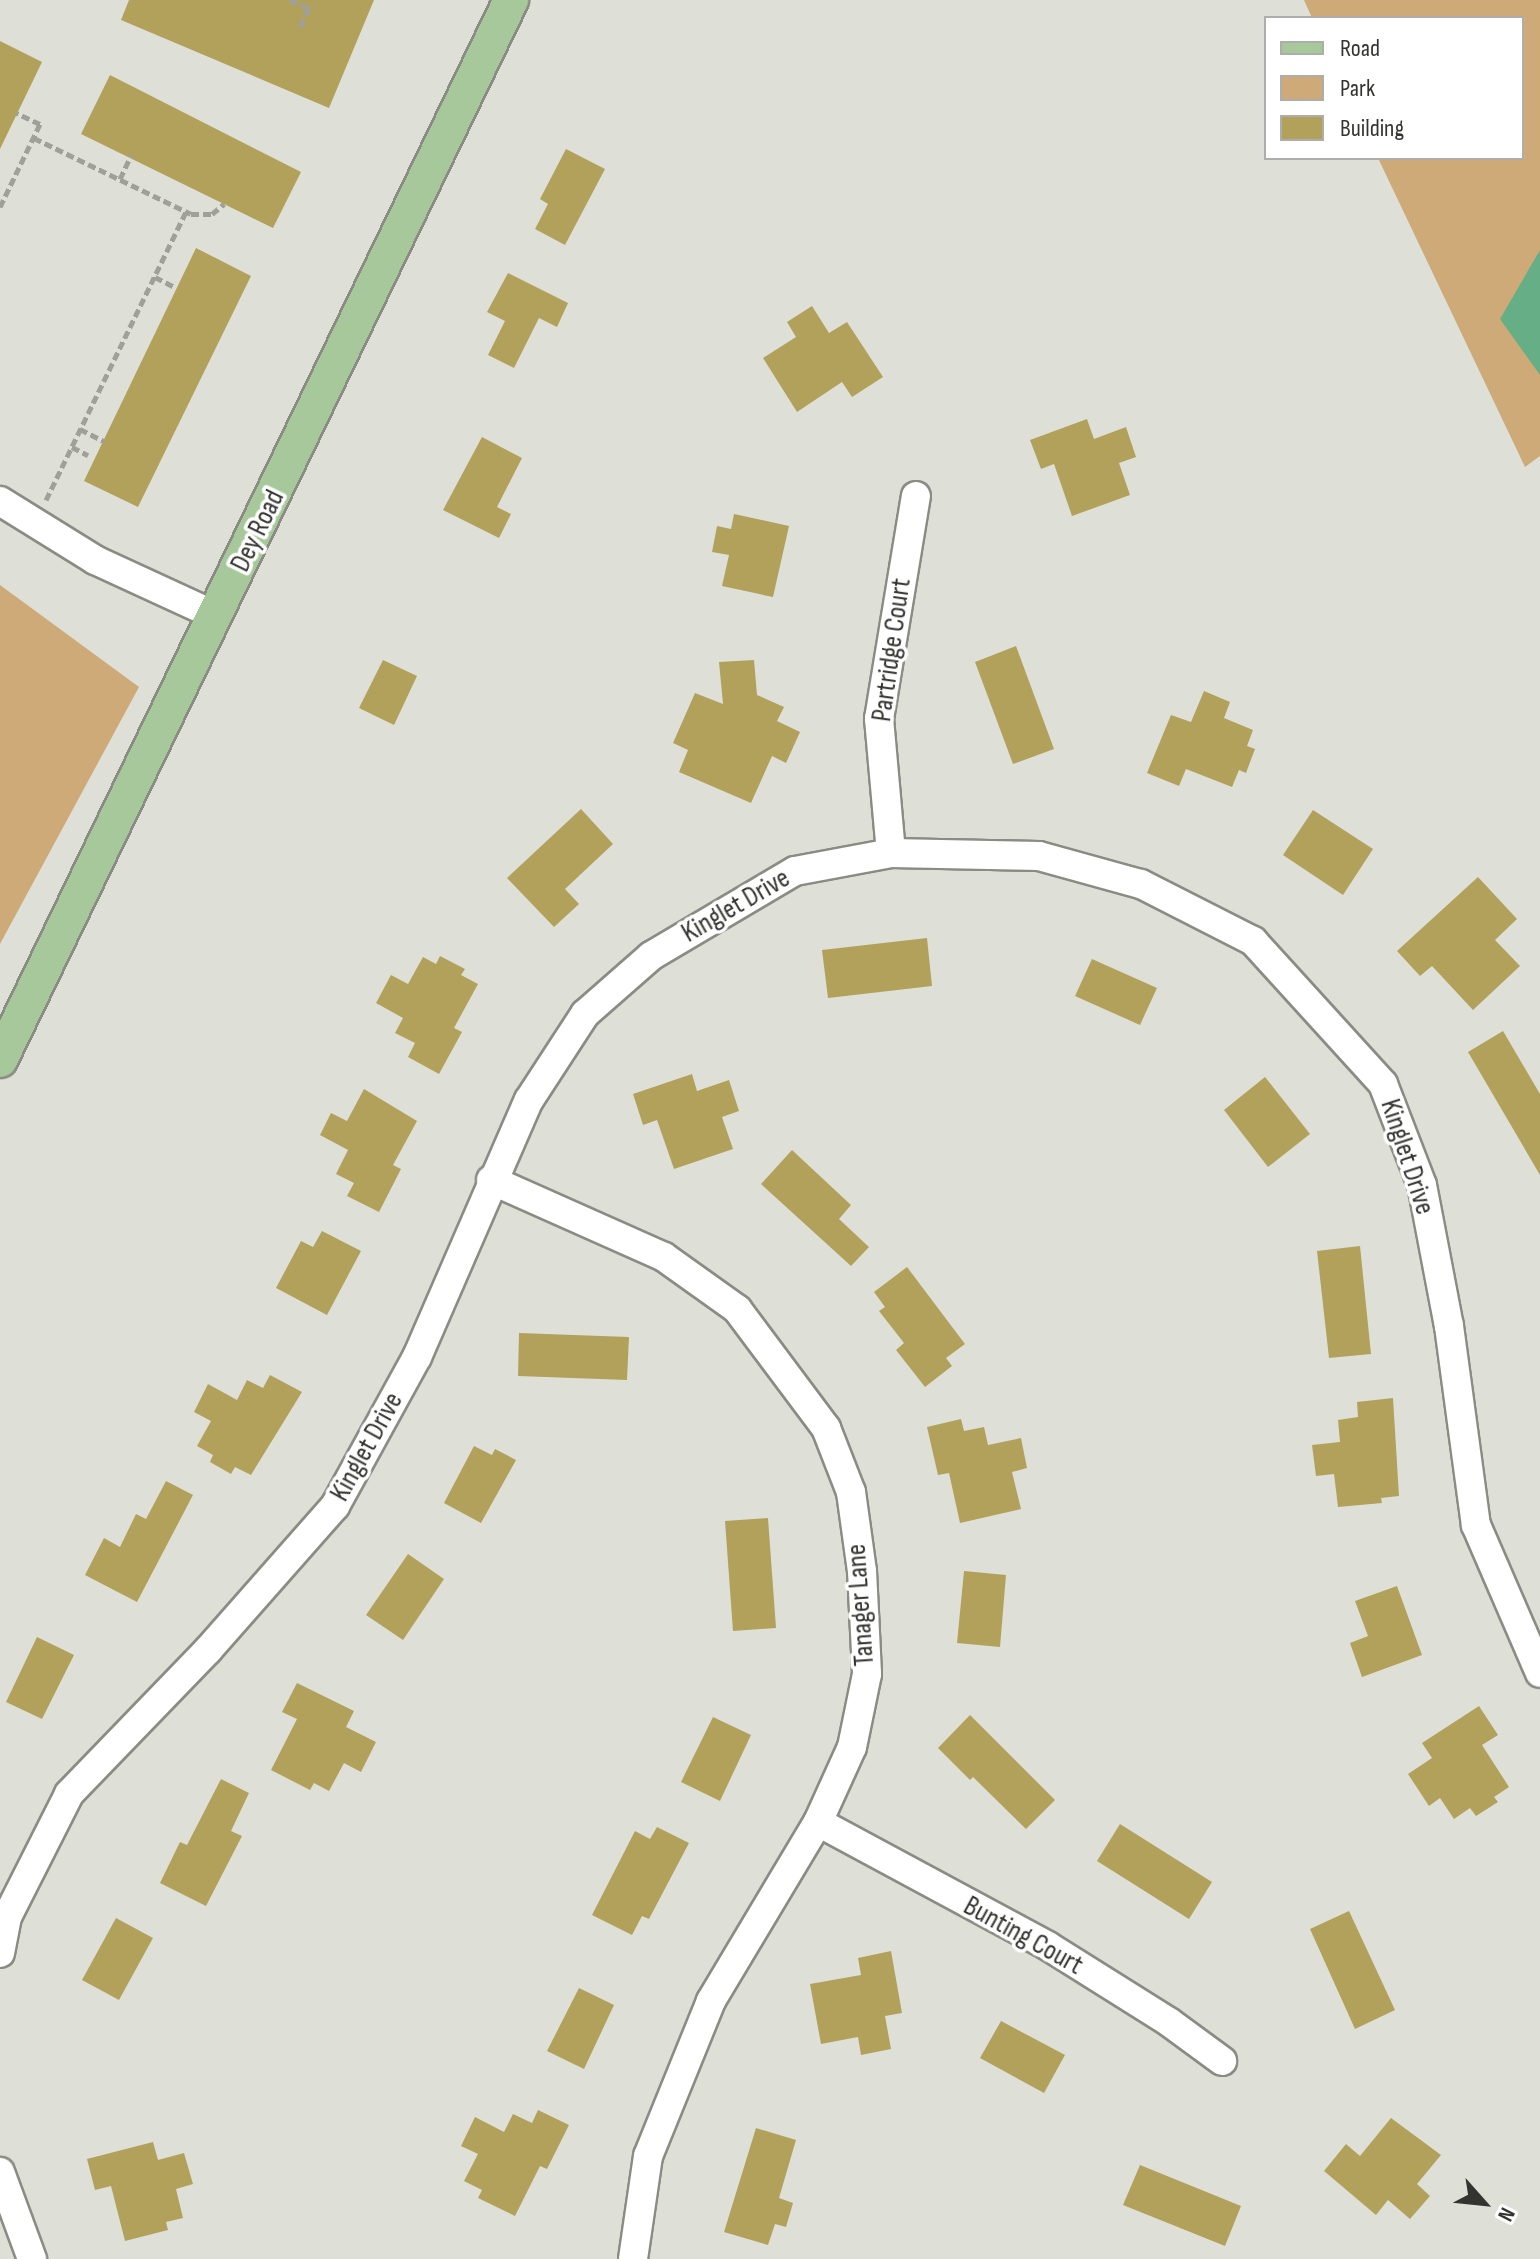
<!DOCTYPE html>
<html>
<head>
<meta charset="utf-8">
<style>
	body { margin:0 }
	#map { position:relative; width:1540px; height:2259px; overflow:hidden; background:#dee0d8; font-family:"Sofia Sans Condensed",sans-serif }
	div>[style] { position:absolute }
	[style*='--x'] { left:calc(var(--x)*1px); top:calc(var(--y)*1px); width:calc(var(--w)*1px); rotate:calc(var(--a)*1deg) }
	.green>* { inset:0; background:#cdaa78 }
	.water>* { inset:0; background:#66ae86 }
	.building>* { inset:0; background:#b2a15a }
	.path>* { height:5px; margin-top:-2.5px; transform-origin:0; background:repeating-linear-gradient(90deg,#9fa09a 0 8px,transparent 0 12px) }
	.roads { filter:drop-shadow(2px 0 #8a8c84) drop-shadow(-2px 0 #8a8c84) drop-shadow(0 2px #8a8c84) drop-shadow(0 -2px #8a8c84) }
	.minor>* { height:28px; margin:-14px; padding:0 14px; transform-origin:14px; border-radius:14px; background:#fff }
	.major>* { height:34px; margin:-17px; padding:0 17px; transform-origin:17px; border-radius:17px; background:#a7c89b }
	span { translate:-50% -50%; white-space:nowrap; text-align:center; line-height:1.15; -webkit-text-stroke:7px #fff; paint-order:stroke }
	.street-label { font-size:28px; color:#333330 }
	.legend { position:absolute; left:1264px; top:16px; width:260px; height:144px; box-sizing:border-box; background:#fff; border:2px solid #adadac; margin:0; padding:10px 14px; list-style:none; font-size:24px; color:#333330 }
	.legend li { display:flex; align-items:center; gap:16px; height:40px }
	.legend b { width:40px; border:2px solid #adadac }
	.north { position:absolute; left:1444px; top:2163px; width:80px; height:80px; -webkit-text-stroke:6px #fff; paint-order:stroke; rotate:117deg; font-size:22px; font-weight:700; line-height:32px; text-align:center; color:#333330 }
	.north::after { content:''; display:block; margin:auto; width:28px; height:36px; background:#333330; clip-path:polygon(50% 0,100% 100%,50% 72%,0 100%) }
</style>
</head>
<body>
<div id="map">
	<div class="green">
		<div style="clip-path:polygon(1304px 0,1540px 0,1540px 456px,1525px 467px,1378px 158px,1522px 158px,1522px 18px,1312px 18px)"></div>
		<div style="clip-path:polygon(0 585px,139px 687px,0 944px)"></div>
	</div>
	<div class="water">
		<div style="clip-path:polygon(1540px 250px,1540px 375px,1500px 319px)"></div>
	</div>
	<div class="building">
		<div style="clip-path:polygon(129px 0,374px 0,329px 108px,121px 20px)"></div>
		<div style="clip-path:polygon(0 41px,42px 62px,0 149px)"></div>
		<div style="clip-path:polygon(110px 75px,301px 172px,273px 228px,81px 134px)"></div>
		<div style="clip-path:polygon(566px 149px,605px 169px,565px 245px,535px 229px,548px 204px,540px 199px)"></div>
		<div style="clip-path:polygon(196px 248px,251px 276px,138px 507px,84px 481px)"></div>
		<div style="clip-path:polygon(508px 273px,568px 303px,557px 327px,539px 318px,514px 368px,488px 355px,505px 321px,487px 312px)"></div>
		<div style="clip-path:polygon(812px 306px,829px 333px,847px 322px,883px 377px,852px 397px,842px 382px,797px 412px,763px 358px,796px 337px,787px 322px)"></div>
		<div style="clip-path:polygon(1087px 419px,1094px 439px,1126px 427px,1136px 457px,1119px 463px,1130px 495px,1072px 516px,1054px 464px,1041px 469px,1030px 440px)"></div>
		<div style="clip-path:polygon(482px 437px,522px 458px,497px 507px,511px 514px,499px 538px,443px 510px)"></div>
		<div style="clip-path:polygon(734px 514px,789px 526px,773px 597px,722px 586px,729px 555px,712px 552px,717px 526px,731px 529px)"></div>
		<div style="clip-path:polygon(1016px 646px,1054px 749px,1013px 764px,975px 662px)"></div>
		<div style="clip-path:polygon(383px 660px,417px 676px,394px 725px,359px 708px)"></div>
		<div style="clip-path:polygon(754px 660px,757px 695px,784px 707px,777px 721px,800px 732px,786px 763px,772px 756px,751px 803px,679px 772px,688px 750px,673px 743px,695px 693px,723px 704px,719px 662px)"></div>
		<div style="clip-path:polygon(1204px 691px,1230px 702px,1224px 718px,1253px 730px,1247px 746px,1255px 749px,1246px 773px,1239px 770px,1232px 787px,1186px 769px,1179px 786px,1147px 773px,1171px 715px,1191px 722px)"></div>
		<div style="clip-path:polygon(581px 809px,613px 844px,565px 889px,579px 904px,554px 927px,507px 878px)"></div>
		<div style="clip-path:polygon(1313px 810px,1373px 849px,1343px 895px,1283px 855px)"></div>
		<div style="clip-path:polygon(1478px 877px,1517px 919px,1495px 940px,1520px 966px,1473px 1010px,1432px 966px,1420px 976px,1397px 951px)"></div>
		<div style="clip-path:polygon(927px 938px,932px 986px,828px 998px,822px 950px)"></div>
		<div style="clip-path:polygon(440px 956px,465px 969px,461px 975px,478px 984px,454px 1028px,462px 1032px,439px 1074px,408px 1057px,415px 1043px,395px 1033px,403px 1018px,376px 1003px,391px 975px,408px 984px,423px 957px,436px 964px)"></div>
		<div style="clip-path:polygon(1092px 959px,1157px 988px,1140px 1025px,1075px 996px)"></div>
		<div style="clip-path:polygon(1503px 1031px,1540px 1094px,1540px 1175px,1468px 1052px)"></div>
		<div style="clip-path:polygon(692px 1074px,697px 1091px,729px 1080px,739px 1111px,722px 1117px,733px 1149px,674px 1169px,657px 1120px,643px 1125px,633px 1094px)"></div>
		<div style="clip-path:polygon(1265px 1077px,1310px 1134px,1268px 1167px,1224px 1110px)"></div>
		<div style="clip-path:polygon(364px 1089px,417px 1121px,393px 1165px,401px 1169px,379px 1212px,347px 1196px,354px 1183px,336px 1174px,348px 1150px,320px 1135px,331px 1113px,347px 1121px)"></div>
		<div style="clip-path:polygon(792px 1150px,851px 1205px,839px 1219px,869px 1247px,851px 1266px,761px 1184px)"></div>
		<div style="clip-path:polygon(322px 1231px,361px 1251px,327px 1315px,276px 1288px,301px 1241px,313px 1247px)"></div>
		<div style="clip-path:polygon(1360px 1246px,1371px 1354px,1329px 1358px,1317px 1251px)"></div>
		<div style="clip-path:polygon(907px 1267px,965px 1344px,946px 1358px,952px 1366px,925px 1387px,896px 1350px,904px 1343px,879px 1311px,885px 1307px,874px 1292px)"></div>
		<div style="clip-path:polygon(519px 1333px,629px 1337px,627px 1380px,518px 1376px)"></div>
		<div style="clip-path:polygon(270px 1375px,302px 1392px,251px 1475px,235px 1467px,231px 1474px,210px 1462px,213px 1455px,197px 1446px,211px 1421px,194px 1412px,208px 1384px,237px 1400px,247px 1380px,263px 1388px)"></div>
		<div style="clip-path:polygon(1393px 1398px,1399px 1496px,1381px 1498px,1382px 1503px,1338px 1507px,1334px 1474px,1316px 1476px,1312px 1445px,1340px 1442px,1338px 1420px,1358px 1417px,1357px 1402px)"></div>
		<div style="clip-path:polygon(961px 1419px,964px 1431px,984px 1427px,988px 1445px,1021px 1438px,1027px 1468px,1012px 1472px,1021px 1509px,960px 1523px,949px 1473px,938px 1475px,927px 1427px)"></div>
		<div style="clip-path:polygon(474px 1446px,492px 1455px,495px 1449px,516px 1460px,481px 1523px,444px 1503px)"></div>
		<div style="clip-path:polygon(166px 1481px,193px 1495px,137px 1602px,85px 1575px,104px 1538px,120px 1547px,136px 1514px,146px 1519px)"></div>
		<div style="clip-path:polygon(768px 1518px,776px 1628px,733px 1631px,725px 1521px)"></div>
		<div style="clip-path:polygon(408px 1554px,444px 1579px,403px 1640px,366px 1615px)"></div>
		<div style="clip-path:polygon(964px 1571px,1006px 1575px,1000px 1647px,957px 1643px)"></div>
		<div style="clip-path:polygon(1397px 1586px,1422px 1655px,1362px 1677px,1350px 1643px,1368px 1636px,1355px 1601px)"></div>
		<div style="clip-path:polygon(37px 1637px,74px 1655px,42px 1719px,6px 1702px)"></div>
		<div style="clip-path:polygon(297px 1683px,354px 1711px,346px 1727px,376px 1742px,361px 1772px,344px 1763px,329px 1791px,314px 1783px,310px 1790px,271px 1770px,297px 1719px,282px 1712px)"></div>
		<div style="clip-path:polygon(1479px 1706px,1498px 1735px,1482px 1745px,1509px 1787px,1494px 1797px,1498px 1802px,1476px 1816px,1470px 1808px,1454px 1819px,1440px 1798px,1429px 1806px,1408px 1774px,1432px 1758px,1422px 1743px)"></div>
		<div style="clip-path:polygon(970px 1715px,1055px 1800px,1026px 1829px,973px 1777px,970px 1780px,938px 1748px)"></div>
		<div style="clip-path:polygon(713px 1717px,751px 1735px,720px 1801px,681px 1782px)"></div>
		<div style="clip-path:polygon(221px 1779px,249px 1793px,231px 1831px,242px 1836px,206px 1906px,160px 1883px,180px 1842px,187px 1845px)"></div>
		<div style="clip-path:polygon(1120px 1824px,1212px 1882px,1189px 1919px,1097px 1861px)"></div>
		<div style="clip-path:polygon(657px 1827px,689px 1843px,649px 1919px,642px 1916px,632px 1935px,592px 1915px,635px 1831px,650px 1839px)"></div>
		<div style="clip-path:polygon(1349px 1911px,1395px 2010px,1355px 2029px,1310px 1929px)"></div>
		<div style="clip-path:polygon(116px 1918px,153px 1938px,119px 2000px,82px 1980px)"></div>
		<div style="clip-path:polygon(891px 1951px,902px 2013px,885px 2016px,891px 2049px,861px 2055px,858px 2037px,821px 2044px,810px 1984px,861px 1975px,858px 1958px)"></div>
		<div style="clip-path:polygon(579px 1988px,614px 2005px,584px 2069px,547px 2051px)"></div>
		<div style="clip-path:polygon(1001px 2021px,1065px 2055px,1044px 2093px,980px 2058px)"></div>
		<div style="clip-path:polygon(538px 2110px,569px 2125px,547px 2169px,540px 2166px,515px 2216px,478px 2198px,482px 2190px,464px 2181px,478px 2154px,461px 2146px,475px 2117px,504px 2132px,513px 2114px,532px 2123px)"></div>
		<div style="clip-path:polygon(1391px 2118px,1441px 2155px,1417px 2184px,1430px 2196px,1410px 2219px,1388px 2200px,1376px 2215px,1324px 2171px,1346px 2144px,1360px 2156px)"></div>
		<div style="clip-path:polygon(756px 2128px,796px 2140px,779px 2198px,793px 2203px,786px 2227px,775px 2224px,768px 2245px,724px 2232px)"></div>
		<div style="clip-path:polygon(153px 2142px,158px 2160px,184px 2153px,193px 2184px,176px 2189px,183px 2218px,166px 2222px,168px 2230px,125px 2241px,111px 2186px,95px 2190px,87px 2159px)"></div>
		<div style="clip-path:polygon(1140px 2165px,1241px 2206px,1225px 2246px,1123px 2205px)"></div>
	</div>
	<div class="path">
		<div style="--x:290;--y:0;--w:21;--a:23"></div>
		<div style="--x:309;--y:8;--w:23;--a:115"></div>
		<div style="--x:34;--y:138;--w:174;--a:25.8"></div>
		<div style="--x:191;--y:214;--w:21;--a:0"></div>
		<div style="--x:212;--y:214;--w:16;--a:-40"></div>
		<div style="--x:120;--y:179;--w:26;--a:-65"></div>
		<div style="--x:0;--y:207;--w:92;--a:-64.3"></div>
		<div style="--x:40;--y:124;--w:26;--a:-155"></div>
		<div style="--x:155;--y:277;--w:22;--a:27"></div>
		<div style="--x:80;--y:429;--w:27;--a:27"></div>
		<div style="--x:72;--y:447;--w:18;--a:27"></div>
		<div style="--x:46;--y:500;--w:320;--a:-64.1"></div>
	</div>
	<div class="roads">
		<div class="minor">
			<div style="--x:0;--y:501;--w:112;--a:31.8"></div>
			<div style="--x:95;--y:560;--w:134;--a:24.7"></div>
			<div style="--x:891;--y:853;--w:135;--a:-95.1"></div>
			<div style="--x:879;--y:719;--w:226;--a:-80.6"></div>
			<div style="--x:491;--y:1180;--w:189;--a:24"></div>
			<div style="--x:664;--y:1257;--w:90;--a:35.5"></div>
			<div style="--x:737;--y:1309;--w:149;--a:53.2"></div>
			<div style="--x:826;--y:1428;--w:69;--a:68.7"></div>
			<div style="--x:851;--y:1492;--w:80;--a:82.1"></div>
			<div style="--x:862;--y:1571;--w:103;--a:87.2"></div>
			<div style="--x:867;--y:1674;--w:75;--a:101.6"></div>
			<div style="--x:852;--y:1747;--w:82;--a:114.4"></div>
			<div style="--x:818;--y:1822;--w:209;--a:120.9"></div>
			<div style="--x:711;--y:2001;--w:167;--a:112.1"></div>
			<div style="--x:648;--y:2156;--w:104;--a:98.3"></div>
			<div style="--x:818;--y:1822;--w:261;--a:28.3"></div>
			<div style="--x:1048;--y:1946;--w:143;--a:32.1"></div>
			<div style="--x:1169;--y:2022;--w:66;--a:36.3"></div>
			<div style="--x:0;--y:1953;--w:37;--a:-79"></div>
			<div style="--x:7;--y:1917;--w:138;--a:-63.2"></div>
			<div style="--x:69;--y:1794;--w:200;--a:-46"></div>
			<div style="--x:208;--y:1650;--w:192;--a:-48.6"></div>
			<div style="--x:335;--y:1506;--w:170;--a:-61.2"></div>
			<div style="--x:417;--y:1357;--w:280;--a:-66.5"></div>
			<div style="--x:529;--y:1100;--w:103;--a:-56.9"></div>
			<div style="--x:585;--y:1014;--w:88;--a:-41.3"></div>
			<div style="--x:651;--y:956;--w:167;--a:-30.6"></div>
			<div style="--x:795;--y:871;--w:98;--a:-10.6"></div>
			<div style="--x:891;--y:853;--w:148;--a:1.2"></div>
			<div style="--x:1039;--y:856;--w:106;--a:15.4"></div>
			<div style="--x:1141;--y:884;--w:126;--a:27"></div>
			<div style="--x:1253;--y:941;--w:193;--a:47.7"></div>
			<div style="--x:1383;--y:1084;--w:108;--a:68.9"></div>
			<div style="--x:1422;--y:1185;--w:144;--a:79.2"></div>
			<div style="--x:1449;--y:1326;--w:201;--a:82.3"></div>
			<div style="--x:1476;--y:1525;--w:161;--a:66.6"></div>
			<div style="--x:0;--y:2172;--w:93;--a:69.8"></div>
		</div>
		<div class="major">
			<div style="--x:0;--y:1060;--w:1177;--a:-64.26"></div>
		</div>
	</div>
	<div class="street-label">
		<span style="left:258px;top:531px;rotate:-64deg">Dey Road</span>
		<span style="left:892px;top:650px;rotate:-82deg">Partridge Court</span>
		<span style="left:736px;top:906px;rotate:-30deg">Kinglet Drive</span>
		<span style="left:1407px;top:1157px;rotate:72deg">Kinglet Drive</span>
		<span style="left:367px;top:1447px;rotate:-61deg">Kinglet Drive</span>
		<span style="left:861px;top:1605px;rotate:-94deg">Tanager Lane</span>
		<span style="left:1023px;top:1936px;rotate:29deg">Bunting Court</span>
	</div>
	<ul class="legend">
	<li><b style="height:10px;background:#a7c89b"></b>Road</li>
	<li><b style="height:22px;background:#cdaa78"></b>Park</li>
	<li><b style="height:22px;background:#b2a15a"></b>Building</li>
	</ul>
	<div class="north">N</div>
</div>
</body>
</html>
